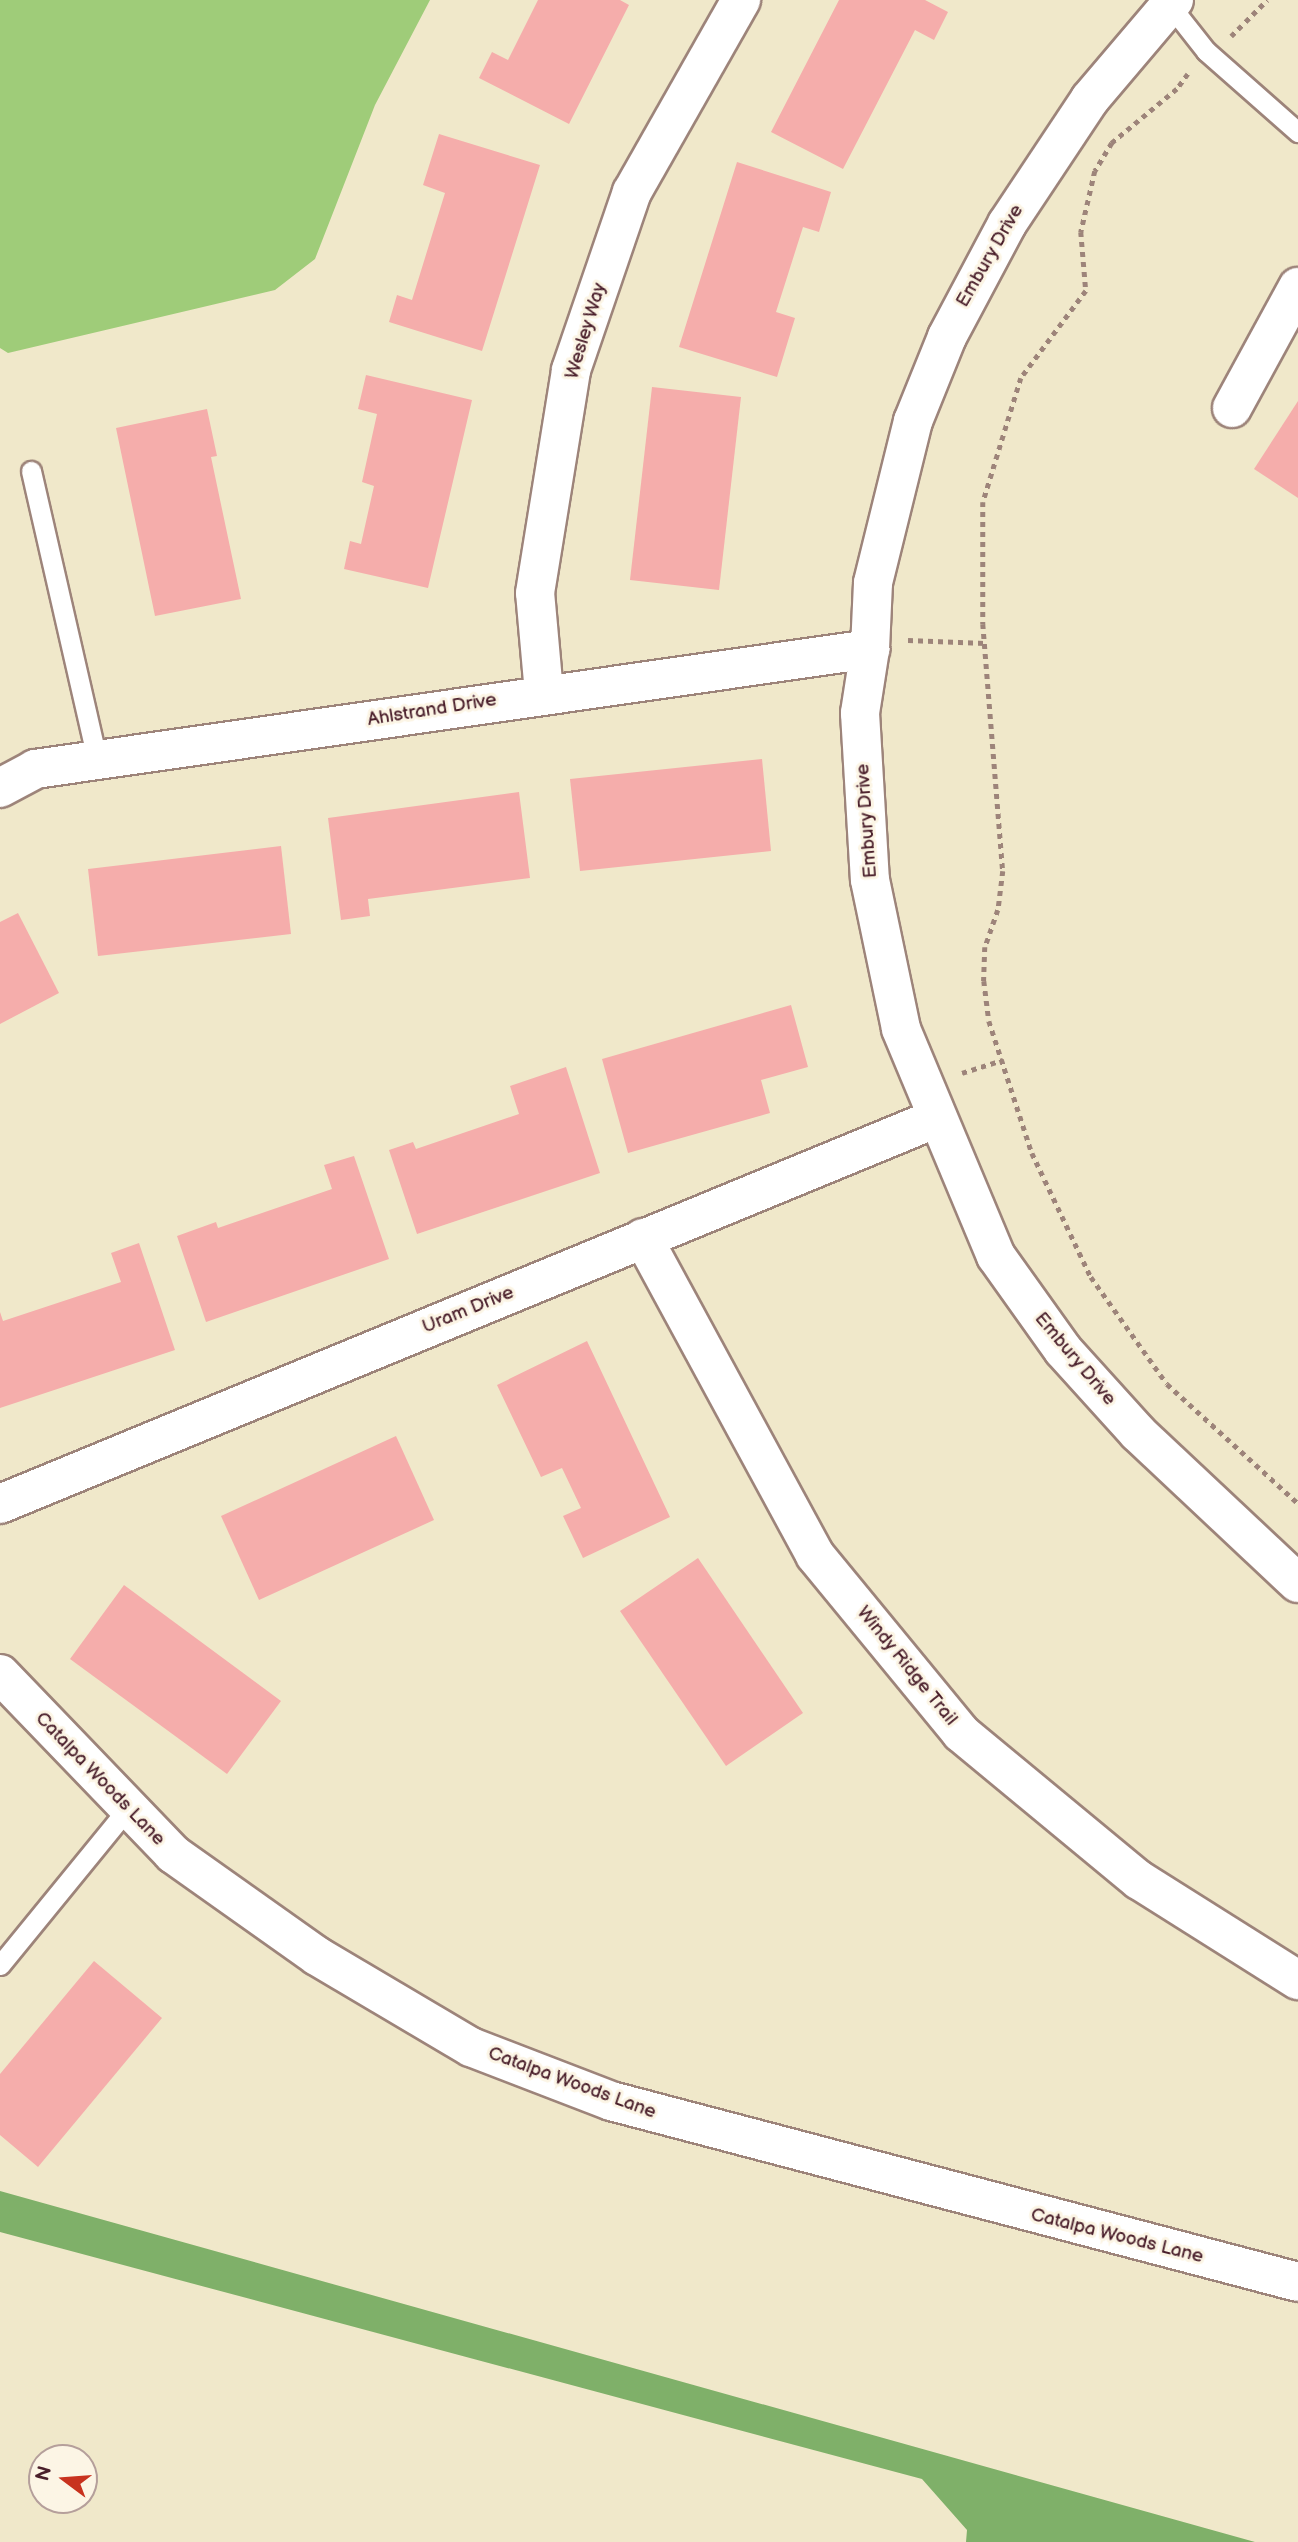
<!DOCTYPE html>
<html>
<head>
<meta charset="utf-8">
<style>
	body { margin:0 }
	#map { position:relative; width:1298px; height:2542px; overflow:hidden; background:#f0e8ca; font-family:"Balsamiq Sans",sans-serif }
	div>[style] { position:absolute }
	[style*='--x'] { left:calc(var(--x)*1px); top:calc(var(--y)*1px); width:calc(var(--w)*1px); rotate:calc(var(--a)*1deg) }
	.green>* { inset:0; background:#9fcc79 }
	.forest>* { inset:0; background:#7fb069 }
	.building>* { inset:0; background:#f5adab }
	.path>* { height:4.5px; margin-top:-2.25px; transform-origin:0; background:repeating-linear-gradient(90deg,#9d847a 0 5px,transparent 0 10px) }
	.roads { filter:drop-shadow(2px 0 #9d847a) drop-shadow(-2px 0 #9d847a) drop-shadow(0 2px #9d847a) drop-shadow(0 -2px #9d847a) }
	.service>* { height:19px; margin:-9.5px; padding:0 9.5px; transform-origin:9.5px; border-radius:9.5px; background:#fff }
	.minor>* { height:38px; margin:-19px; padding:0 19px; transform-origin:19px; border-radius:19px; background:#fff }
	span { translate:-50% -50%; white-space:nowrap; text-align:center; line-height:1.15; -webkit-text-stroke:6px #fcf5e5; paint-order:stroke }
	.street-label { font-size:19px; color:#4a1f2b }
	.north { position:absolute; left:28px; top:2444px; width:70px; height:70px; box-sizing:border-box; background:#fcf5e5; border:2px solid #b59f9b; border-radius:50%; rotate:286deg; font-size:19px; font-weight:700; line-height:28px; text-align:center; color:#4a1f2b }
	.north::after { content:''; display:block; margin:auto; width:24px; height:32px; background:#c8321e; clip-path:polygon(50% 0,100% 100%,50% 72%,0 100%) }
</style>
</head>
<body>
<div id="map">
	<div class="green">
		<div style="clip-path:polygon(0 0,430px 0,375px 105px,315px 259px,275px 290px,8px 353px,0 348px)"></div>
	</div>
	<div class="forest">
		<div style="clip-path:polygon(0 2191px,1255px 2542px,966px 2542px,967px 2530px,922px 2479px,0 2232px)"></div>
	</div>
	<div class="building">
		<div style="clip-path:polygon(538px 0,620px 0,629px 5px,569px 124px,479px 78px,492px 52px,508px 60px)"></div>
		<div style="clip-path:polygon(839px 0,925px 0,948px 12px,934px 40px,915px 30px,843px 169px,771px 132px)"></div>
		<div style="clip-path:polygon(439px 134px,540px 165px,482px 351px,389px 322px,397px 295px,412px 300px,445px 193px,423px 185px)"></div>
		<div style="clip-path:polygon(737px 162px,831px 192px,819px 232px,803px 227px,776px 312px,795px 318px,777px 377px,679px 347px)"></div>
		<div style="clip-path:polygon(366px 375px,472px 400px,428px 588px,344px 569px,350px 541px,361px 544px,374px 486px,362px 482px,377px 414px,358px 409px)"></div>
		<div style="clip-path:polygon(652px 387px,741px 397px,719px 590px,630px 580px)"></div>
		<div style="clip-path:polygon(1298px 401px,1298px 498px,1254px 469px)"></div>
		<div style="clip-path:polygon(207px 409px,217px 456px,211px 457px,241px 599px,155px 616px,116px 428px)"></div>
		<div style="clip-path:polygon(762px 759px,771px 851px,580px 871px,570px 779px)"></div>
		<div style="clip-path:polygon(519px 792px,530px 878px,368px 899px,370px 916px,341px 920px,328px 818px)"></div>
		<div style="clip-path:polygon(281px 846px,291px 934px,98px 956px,88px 869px)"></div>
		<div style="clip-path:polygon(18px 913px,59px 993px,0 1024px,0 922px)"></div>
		<div style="clip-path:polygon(791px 1005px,808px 1067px,761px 1080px,770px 1113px,628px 1153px,602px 1059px)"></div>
		<div style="clip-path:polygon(566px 1067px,600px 1173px,417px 1234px,389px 1150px,413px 1142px,416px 1149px,519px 1114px,510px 1086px)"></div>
		<div style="clip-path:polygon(354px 1156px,389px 1259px,206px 1322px,177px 1236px,216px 1222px,218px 1228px,332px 1189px,324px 1165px)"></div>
		<div style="clip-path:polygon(139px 1243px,175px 1350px,0 1408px,0 1312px,3px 1321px,121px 1282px,111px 1253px)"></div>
		<div style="clip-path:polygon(587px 1341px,670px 1517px,583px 1558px,563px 1516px,581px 1508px,562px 1468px,541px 1477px,497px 1385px)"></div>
		<div style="clip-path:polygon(396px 1436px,434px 1520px,259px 1600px,221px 1516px)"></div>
		<div style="clip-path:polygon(698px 1558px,803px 1713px,726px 1766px,620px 1611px)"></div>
		<div style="clip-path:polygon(124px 1585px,281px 1701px,227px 1774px,70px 1659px)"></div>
		<div style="clip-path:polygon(94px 1961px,162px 2018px,38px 2167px,0 2135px,0 2074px)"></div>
	</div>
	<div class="path">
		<div style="--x:1231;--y:36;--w:51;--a:-45"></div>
		<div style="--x:1188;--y:74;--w:19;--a:126"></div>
		<div style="--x:1177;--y:89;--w:85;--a:140.3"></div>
		<div style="--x:1112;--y:143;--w:33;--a:121"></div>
		<div style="--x:1095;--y:171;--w:63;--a:102.9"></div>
		<div style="--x:1081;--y:232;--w:59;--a:85.2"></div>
		<div style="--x:1086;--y:291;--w:109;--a:126.8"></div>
		<div style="--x:1021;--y:378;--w:130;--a:107"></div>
		<div style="--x:983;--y:502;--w:122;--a:90"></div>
		<div style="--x:983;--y:624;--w:248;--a:85.4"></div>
		<div style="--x:1003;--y:871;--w:39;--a:97"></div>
		<div style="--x:998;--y:910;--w:39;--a:109"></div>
		<div style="--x:985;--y:947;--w:34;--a:92"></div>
		<div style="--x:984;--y:981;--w:40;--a:82.9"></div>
		<div style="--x:989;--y:1021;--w:139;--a:72"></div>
		<div style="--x:1032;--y:1153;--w:137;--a:64.6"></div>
		<div style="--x:1091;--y:1277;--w:131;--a:54.6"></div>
		<div style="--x:1167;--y:1384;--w:177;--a:42.3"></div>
		<div style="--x:908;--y:640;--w:77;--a:2.2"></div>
		<div style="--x:962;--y:1073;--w:43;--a:-17.6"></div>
	</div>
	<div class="roads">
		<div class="service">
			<div style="--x:1169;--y:4;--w:60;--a:51.8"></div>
			<div style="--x:1206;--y:51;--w:123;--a:41.4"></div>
			<div style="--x:31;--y:471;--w:296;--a:77.1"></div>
			<div style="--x:0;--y:1965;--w:203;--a:-50.8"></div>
		</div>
		<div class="minor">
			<div style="--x:1174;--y:0;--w:130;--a:130.3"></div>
			<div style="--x:1090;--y:99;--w:150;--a:123.6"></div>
			<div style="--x:1007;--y:224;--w:128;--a:118"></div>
			<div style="--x:947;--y:337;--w:91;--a:112"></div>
			<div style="--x:913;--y:421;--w:167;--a:103.9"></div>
			<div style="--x:873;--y:583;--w:66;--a:92.6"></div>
			<div style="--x:870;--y:649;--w:65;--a:98.9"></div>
			<div style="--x:860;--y:713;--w:167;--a:86.6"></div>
			<div style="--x:870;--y:880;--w:152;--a:78.2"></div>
			<div style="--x:901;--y:1029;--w:246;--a:67.3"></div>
			<div style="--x:996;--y:1256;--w:115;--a:54.5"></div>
			<div style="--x:1063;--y:1350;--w:112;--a:47.9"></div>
			<div style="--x:1138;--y:1433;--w:219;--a:43.2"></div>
			<div style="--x:1232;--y:408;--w:138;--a:-61.4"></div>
			<div style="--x:544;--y:693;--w:100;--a:-95.1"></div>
			<div style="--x:535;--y:593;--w:226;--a:-80.8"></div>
			<div style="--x:571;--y:370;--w:188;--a:-71.1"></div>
			<div style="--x:632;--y:192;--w:221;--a:-60.4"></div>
			<div style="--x:0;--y:788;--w:40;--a:-28"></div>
			<div style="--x:35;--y:769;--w:844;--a:-8.18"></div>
			<div style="--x:643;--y:1238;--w:361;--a:61.5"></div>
			<div style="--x:815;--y:1555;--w:230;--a:50.6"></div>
			<div style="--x:961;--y:1733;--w:231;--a:39.6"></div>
			<div style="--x:1139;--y:1880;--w:188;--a:32.2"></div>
			<div style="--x:0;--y:1504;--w:1013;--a:-22.39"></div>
			<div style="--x:0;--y:1674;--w:250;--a:46.1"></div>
			<div style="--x:173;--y:1854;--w:176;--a:35.3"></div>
			<div style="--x:317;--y:1956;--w:179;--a:30.6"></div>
			<div style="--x:471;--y:2047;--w:150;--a:21.1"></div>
			<div style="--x:611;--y:2101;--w:710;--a:14.76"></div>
		</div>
	</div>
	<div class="street-label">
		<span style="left:990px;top:256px;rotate:-60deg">Embury Drive</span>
		<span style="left:586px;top:331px;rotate:-73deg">Wesley Way</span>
		<span style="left:432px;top:710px;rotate:-9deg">Ahlstrand Drive</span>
		<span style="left:867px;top:821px;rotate:-94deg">Embury Drive</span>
		<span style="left:468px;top:1310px;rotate:-22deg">Uram Drive</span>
		<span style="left:1075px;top:1359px;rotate:50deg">Embury Drive</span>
		<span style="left:907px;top:1666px;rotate:51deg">Windy Ridge Trail</span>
		<span style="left:100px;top:1779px;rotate:46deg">Catalpa Woods Lane</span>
		<span style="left:572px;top:2083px;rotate:20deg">Catalpa Woods Lane</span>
		<span style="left:1117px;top:2236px;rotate:14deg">Catalpa Woods Lane</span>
	</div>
	<div class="north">N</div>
</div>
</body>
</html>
